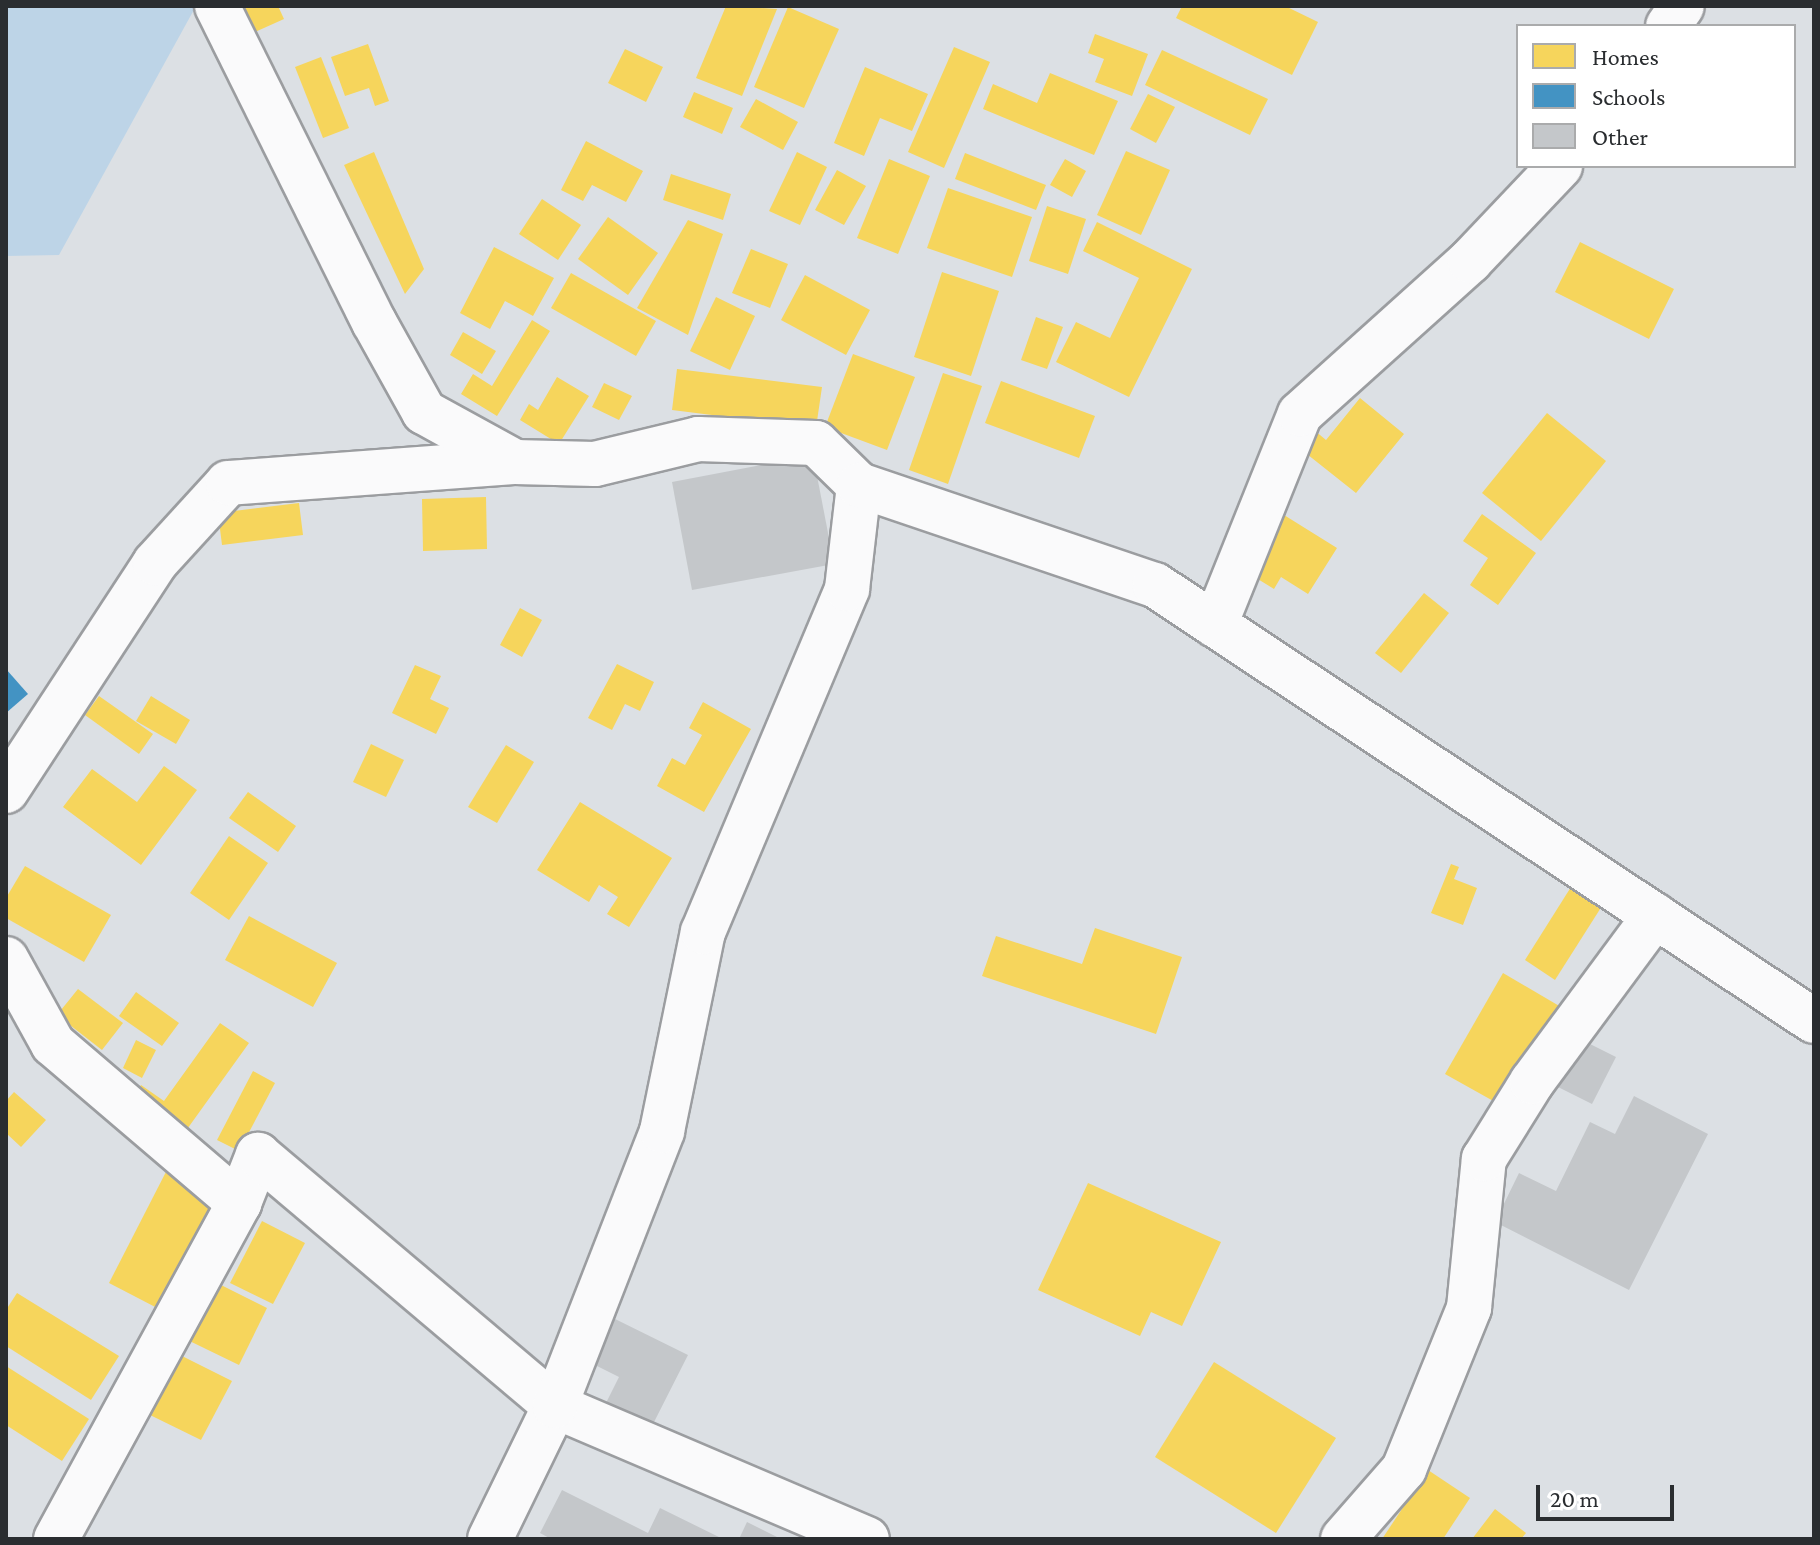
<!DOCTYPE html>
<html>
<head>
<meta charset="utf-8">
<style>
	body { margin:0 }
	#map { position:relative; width:1820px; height:1545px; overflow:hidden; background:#dce0e4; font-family:"Crimson Pro",serif }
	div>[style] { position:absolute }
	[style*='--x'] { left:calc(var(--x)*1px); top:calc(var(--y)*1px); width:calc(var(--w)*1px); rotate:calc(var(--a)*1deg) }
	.green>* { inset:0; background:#bdd4e7 }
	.homes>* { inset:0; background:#f6d55c }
	.schools>* { inset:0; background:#4393c3 }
	.building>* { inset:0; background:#c4c7ca }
	.roads { filter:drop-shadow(2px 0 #9b9da0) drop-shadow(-2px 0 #9b9da0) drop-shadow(0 2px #9b9da0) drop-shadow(0 -2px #9b9da0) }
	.minor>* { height:44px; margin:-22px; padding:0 22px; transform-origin:22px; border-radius:22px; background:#fafafb }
	.tertiary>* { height:44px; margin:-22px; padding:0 22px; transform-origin:22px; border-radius:22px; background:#fafafb }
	span { translate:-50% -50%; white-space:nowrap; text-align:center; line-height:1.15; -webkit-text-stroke:8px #fff; paint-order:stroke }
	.frame { position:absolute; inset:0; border:8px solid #2a2d30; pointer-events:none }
	.legend { position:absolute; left:1516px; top:24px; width:280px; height:144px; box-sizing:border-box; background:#fff; border:2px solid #aaabac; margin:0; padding:10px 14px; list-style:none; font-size:24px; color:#2a2d30 }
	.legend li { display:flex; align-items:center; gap:16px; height:40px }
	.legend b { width:40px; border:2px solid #aaabac }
	.scale { position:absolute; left:1536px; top:1485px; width:138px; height:36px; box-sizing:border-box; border:4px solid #2a2d30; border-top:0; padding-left:10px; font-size:24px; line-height:28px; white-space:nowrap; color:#2a2d30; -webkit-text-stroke:6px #fff; paint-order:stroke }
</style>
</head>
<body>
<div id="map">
	<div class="green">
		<div style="clip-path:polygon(6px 6px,196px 6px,59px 255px,6px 256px)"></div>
	</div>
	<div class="homes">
		<div style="clip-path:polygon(243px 6px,278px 6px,284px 19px,255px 32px)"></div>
		<div style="clip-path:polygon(726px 6px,777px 9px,742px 96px,696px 78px)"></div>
		<div style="clip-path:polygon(1182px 6px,1285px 6px,1318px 22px,1292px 75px,1176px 18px)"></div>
		<div style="clip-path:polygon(788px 7px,839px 29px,804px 108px,754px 87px)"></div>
		<div style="clip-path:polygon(1095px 34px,1148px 54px,1132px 96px,1095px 82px,1104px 59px,1088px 53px)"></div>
		<div style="clip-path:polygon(368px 44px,389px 101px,375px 106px,369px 88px,345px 96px,331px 57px)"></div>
		<div style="clip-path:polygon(954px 47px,990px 62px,944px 168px,908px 152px)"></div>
		<div style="clip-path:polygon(625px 49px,663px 67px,646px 102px,608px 83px)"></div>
		<div style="clip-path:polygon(1162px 50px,1268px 99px,1250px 135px,1145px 85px)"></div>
		<div style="clip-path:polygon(321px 57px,349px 128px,323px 138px,295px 67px)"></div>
		<div style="clip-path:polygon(865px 67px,928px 94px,912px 131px,880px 118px,864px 156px,834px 143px)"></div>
		<div style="clip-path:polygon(1050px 73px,1118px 101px,1094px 155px,983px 109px,993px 84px,1037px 103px)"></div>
		<div style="clip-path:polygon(694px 92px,733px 108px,722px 134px,683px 117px)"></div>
		<div style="clip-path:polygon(1148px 94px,1175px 107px,1156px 143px,1130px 129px)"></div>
		<div style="clip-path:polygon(756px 99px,798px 122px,783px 150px,740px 127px)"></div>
		<div style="clip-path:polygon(586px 141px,643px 171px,626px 202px,592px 185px,583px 201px,561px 190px)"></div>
		<div style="clip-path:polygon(1126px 151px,1170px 170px,1141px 235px,1097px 215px)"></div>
		<div style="clip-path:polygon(374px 152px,424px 269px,405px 294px,344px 165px)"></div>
		<div style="clip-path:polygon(797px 152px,827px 167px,800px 225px,769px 211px)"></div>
		<div style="clip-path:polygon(965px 153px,1046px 185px,1036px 210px,955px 179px)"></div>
		<div style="clip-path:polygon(889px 159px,930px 176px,898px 254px,857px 238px)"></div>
		<div style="clip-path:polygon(1065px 159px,1086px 171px,1072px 197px,1050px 185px)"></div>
		<div style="clip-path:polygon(837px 170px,866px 186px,844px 225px,815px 210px)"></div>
		<div style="clip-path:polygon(671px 174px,731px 194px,723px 220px,663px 200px)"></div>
		<div style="clip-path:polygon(948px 188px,1032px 217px,1012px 277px,927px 248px)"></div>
		<div style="clip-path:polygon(542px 199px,581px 225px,558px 260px,519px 234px)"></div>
		<div style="clip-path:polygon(1047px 206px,1086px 219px,1068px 274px,1029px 261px)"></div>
		<div style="clip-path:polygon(608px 217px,658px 253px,628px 295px,578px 259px)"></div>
		<div style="clip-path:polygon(688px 220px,723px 234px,688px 335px,637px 308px)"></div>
		<div style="clip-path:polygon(1097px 222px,1192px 269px,1129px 397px,1056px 362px,1076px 322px,1110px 338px,1139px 278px,1083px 251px)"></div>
		<div style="clip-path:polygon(1580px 242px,1674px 289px,1649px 339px,1555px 292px)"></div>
		<div style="clip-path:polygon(494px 247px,554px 278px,533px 316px,505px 301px,490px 329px,460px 313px)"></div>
		<div style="clip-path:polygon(751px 249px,788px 264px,770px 308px,732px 293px)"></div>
		<div style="clip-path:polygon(942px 272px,999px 291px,971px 376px,914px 357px)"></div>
		<div style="clip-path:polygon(571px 273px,656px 321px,636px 356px,551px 308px)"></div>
		<div style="clip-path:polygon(805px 275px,870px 310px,846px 355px,781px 320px)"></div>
		<div style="clip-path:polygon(716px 297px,755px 316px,730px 370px,690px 351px)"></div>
		<div style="clip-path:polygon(1036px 317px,1063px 327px,1047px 369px,1021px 360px)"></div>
		<div style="clip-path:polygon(532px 320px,550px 331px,497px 416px,461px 394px,473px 374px,492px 386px)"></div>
		<div style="clip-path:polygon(463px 332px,496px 351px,482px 374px,450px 355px)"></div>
		<div style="clip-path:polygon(853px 354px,915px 377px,887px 450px,825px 427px)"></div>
		<div style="clip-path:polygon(677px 369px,822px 387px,816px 428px,672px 410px)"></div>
		<div style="clip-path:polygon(943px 373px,982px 386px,948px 484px,909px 470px)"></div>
		<div style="clip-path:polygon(557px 377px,589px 396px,559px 444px,520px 420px,529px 404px,538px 410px)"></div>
		<div style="clip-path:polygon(1001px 381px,1095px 416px,1079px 458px,985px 423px)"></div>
		<div style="clip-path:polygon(604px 383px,632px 396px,619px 420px,592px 407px)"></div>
		<div style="clip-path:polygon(1360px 398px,1404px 434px,1356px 493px,1293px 443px,1308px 425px,1326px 440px)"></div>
		<div style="clip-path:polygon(1547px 413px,1606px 461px,1541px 541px,1482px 493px)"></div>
		<div style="clip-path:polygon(486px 497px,487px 549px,423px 551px,422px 499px)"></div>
		<div style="clip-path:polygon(299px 503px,303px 535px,222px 545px,218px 513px)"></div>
		<div style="clip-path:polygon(1482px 514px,1536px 553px,1498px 605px,1470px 585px,1488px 558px,1463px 541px)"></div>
		<div style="clip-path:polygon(1284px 515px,1337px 548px,1308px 594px,1281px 577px,1274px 589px,1248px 573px)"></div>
		<div style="clip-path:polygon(1424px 593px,1449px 613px,1401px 673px,1375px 653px)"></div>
		<div style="clip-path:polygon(520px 608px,542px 620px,522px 657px,500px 645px)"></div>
		<div style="clip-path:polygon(617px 664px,654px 682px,640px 711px,625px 704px,612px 730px,588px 718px)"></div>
		<div style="clip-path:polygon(415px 665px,441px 676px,430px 699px,449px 708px,436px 734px,392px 713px)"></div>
		<div style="clip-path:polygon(99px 696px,153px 734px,139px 754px,85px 715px)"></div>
		<div style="clip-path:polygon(151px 696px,190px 720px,176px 744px,136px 721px)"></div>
		<div style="clip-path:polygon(703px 702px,751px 729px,704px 812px,657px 786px,672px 758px,685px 765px,702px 735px,689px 728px)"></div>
		<div style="clip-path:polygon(371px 744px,404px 760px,386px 797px,353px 782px)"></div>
		<div style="clip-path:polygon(506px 745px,534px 762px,497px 823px,468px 807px)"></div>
		<div style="clip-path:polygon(164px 766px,197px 790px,141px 865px,63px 807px,92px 769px,137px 802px)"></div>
		<div style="clip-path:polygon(248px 792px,296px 826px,278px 852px,229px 818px)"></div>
		<div style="clip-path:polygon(580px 802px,672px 858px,629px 927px,607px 914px,618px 897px,599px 885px,589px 902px,537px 870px)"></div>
		<div style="clip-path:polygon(229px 836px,268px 863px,229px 920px,190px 893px)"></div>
		<div style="clip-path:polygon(1451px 864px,1459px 867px,1454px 879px,1477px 888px,1463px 925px,1431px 913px)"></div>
		<div style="clip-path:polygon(25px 866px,111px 915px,84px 962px,6px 918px,6px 898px)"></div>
		<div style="clip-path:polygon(1571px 887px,1602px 906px,1555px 980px,1525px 960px)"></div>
		<div style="clip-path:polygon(249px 916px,337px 963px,313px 1007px,225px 960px)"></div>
		<div style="clip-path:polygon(1095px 928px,1182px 957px,1156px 1034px,982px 976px,996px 936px,1082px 964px)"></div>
		<div style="clip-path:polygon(1503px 973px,1561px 1007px,1504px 1107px,1445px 1074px)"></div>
		<div style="clip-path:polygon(78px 989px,123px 1023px,102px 1050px,57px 1015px)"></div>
		<div style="clip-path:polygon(136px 992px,179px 1023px,162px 1046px,119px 1016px)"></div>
		<div style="clip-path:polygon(220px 1023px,249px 1043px,180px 1139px,129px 1103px,141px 1085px,164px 1101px)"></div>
		<div style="clip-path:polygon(136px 1040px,156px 1050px,142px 1078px,123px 1068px)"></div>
		<div style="clip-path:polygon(253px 1071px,275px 1083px,239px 1151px,217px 1140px)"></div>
		<div style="clip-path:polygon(14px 1092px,46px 1120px,21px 1147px,6px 1133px,6px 1101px)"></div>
		<div style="clip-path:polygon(169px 1166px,223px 1194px,161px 1310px,109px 1283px)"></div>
		<div style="clip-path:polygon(1088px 1183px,1221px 1242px,1182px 1326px,1151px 1312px,1140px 1336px,1038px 1290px)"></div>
		<div style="clip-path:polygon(262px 1221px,305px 1243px,273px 1304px,230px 1283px)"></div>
		<div style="clip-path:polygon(217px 1283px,267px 1308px,239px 1365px,171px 1332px)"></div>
		<div style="clip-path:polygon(17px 1293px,119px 1356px,91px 1400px,6px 1346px,6px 1310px)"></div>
		<div style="clip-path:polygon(180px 1355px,232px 1381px,201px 1440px,150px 1415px)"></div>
		<div style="clip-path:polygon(1214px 1362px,1336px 1438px,1276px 1533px,1155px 1457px)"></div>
		<div style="clip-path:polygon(6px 1366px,89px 1419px,62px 1461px,6px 1425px)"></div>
		<div style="clip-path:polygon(1428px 1470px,1470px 1498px,1443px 1539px,1382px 1539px)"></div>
		<div style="clip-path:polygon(1495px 1509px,1526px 1533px,1521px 1539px,1472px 1539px)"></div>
	</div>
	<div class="schools">
		<div style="clip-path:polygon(6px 669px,28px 694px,6px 713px)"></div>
	</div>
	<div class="building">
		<div style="clip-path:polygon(813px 455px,834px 564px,692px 590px,672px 482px)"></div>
		<div style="clip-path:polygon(1582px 1040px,1616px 1057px,1592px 1104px,1558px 1087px)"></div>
		<div style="clip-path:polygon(1634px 1096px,1708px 1134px,1629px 1290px,1495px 1222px,1519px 1173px,1556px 1191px,1590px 1122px,1615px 1134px)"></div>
		<div style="clip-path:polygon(609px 1316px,688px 1355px,651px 1428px,605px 1405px,619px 1377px,587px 1361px)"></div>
		<div style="clip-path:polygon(562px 1490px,648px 1533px,660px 1508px,723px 1539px,551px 1539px,540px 1533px)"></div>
		<div style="clip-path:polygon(747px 1522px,781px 1539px,739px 1539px)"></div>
	</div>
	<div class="roads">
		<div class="minor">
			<div style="--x:1668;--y:26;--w:24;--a:-55"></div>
			<div style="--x:1215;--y:625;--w:227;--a:-68.1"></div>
			<div style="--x:1300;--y:414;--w:229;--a:-42"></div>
			<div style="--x:1470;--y:261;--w:131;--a:-46.5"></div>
			<div style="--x:6;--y:791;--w:272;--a:-56.8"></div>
			<div style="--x:155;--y:563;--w:108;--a:-47.6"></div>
			<div style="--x:228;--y:483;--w:288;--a:-4.2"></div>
			<div style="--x:6;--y:959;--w:97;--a:61.1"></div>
			<div style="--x:53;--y:1044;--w:245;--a:40.5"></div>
			<div style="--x:56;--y:1539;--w:383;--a:-61.4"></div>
			<div style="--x:239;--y:1203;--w:52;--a:-68.4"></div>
			<div style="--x:258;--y:1155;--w:389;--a:40.2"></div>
			<div style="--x:555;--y:1406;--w:339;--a:23.1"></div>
			<div style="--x:490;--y:1539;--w:148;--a:-64"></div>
			<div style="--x:555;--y:1406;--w:295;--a:-68.7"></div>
			<div style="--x:662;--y:1131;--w:203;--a:-78.4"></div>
			<div style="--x:703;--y:932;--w:372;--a:-67.2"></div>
			<div style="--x:847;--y:589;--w:105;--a:-83.4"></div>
			<div style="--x:1343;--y:1539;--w:93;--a:-48.9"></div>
			<div style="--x:1404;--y:1469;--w:174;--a:-68"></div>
			<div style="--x:1469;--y:1308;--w:150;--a:-84.3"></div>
			<div style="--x:1484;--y:1159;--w:91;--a:-58.1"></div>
			<div style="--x:1532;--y:1082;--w:207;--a:-53.5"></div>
		</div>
		<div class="tertiary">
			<div style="--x:217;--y:6;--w:353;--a:63.6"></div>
			<div style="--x:374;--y:322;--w:103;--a:60.9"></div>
			<div style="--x:424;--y:412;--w:104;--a:28.8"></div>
			<div style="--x:515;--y:462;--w:80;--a:1.4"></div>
			<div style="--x:595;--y:464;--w:106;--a:-13.6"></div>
			<div style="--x:698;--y:439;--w:118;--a:1.9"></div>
			<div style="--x:816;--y:443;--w:60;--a:44.3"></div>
			<div style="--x:859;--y:485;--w:312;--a:18.7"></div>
			<div style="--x:1155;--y:585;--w:790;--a:33.49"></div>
		</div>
	</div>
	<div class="frame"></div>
	<ul class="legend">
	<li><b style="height:22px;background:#f6d55c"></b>Homes</li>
	<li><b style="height:22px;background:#4393c3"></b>Schools</li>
	<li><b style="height:22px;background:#c4c7ca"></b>Other</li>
	</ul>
	<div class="scale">20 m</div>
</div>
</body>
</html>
